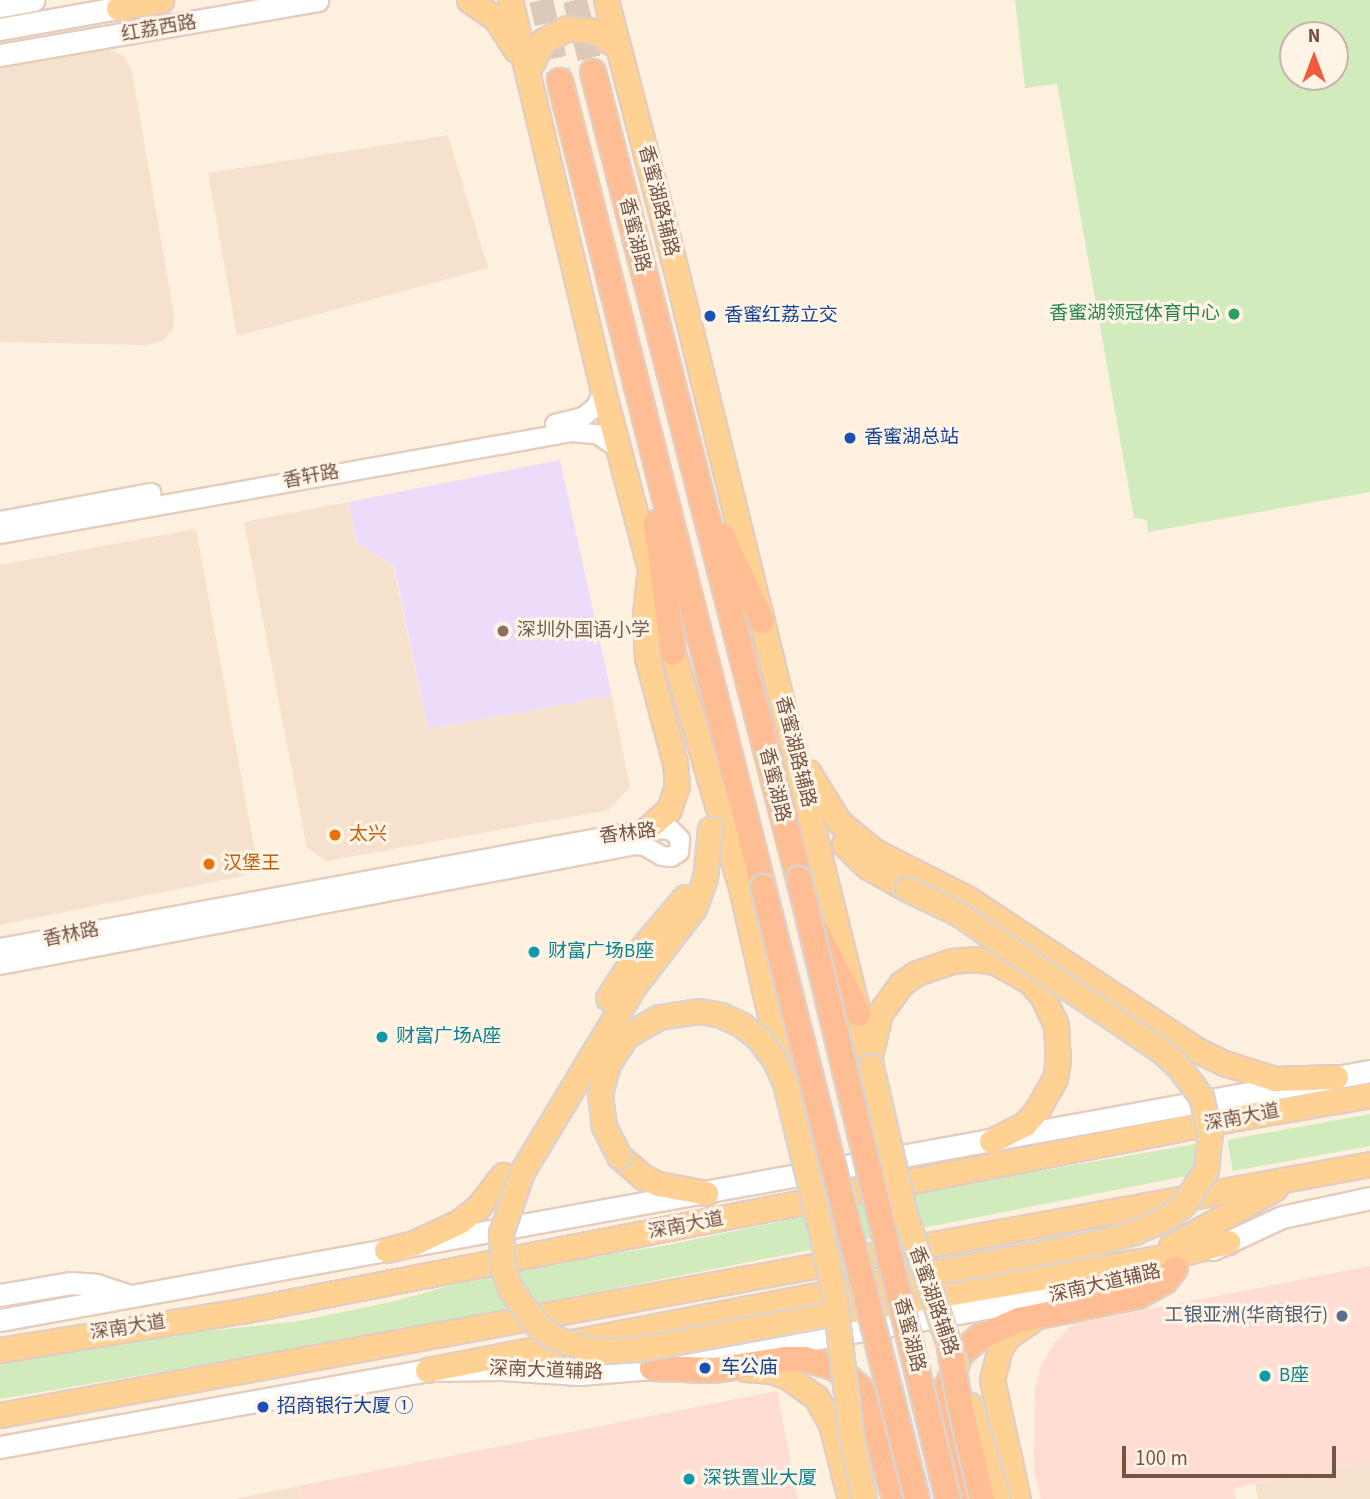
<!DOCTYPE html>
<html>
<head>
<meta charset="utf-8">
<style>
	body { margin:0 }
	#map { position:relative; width:1370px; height:1499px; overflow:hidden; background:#fef0df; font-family:"Source Sans 3","Noto Sans SC",sans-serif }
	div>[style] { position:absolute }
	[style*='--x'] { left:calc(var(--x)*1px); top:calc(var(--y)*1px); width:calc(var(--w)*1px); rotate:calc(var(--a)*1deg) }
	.residential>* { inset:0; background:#f6e1cd }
	.commercial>* { inset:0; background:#ffddd2 }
	.education>* { inset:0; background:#eddcf9 }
	.green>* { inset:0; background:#d2ebbd }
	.trunk-tunnel>* { height:24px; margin-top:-12px; transform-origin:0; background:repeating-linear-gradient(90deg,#dcc9b8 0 24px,transparent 0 36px) }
	.roads { filter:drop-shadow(2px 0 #e4cdbe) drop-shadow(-2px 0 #e4cdbe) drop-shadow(0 2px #e4cdbe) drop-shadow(0 -2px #e4cdbe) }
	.tertiary>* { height:18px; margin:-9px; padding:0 9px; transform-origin:9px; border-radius:9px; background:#fff }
	.secondary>* { height:21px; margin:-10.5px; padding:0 10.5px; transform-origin:10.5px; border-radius:10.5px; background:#fff }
	.primary>* { height:23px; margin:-11.5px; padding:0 11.5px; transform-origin:11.5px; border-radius:11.5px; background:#ffd294 }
	.trunk>* { height:24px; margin:-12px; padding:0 12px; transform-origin:12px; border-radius:12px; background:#febd92 }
	.bridges { filter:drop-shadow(2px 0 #dbd3cf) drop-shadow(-2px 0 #dbd3cf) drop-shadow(0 2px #dbd3cf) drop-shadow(0 -2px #dbd3cf) }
	.primary-bridge>* { height:23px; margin:-11.5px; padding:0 11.5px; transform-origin:11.5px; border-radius:11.5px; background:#ffd294 }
	.trunk-bridge>* { height:24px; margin:-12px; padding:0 12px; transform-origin:12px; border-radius:12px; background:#febd92 }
	.dots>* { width:19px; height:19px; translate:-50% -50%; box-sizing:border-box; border:4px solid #fff4e6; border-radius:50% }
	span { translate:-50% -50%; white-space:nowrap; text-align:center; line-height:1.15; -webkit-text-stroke:6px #fff4e6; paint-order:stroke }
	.street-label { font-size:19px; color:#755445 }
	.leisure-label { font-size:19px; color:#27864d }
	.right { translate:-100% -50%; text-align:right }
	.transit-label { font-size:19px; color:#164399 }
	.left { translate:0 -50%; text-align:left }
	.education-label { font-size:19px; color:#785e54 }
	.food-label { font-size:19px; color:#c56008 }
	.culture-label { font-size:19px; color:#0d838f }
	.service-label { font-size:19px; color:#4e5e75 }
	.north { position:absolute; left:1279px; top:21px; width:70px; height:70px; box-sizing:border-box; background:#fff4e6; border:2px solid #c8b4a6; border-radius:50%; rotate:0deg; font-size:19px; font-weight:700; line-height:28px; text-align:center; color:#755445 }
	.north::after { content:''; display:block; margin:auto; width:24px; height:32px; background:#f05b3c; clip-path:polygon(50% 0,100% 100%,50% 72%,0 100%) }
	.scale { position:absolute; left:1122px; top:1446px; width:214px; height:32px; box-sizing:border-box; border:4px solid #755445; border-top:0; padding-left:9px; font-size:21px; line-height:24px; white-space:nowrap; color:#755445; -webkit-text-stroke:5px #fff4e6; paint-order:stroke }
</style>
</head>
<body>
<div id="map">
	<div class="residential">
		<div style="clip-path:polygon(108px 48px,123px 56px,132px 71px,174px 316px,173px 329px,164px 340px,148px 345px,0 342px,0 66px)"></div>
		<div style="clip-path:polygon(448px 135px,488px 268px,237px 336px,208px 173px)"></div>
		<div style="clip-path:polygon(348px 502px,357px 543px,393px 566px,428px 729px,612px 696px,630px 787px,609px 810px,327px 861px,307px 848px,244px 522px)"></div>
		<div style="clip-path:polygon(196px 529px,256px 857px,243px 876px,0 925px,0 565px)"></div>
		<div style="clip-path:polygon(1370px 1461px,1370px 1499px,1258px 1499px,1255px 1484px)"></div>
		<div style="clip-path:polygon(298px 1486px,301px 1499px,234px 1499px)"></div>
	</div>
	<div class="commercial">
		<div style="clip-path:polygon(1370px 1266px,1370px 1461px,1234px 1488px,1236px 1499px,1041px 1499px,1034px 1471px,1035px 1389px,1042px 1363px,1056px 1341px,1073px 1324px)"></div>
		<div style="clip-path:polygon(777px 1391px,798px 1499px,301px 1499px,298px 1486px)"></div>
	</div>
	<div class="education">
		<div style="clip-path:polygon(560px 460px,612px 696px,428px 729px,394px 566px,357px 543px,348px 502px)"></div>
	</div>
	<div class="green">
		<div style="clip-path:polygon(evenodd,1015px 0,1370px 0,1370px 492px,1148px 532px,1147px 520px,1134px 518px,1057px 84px,1025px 88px,1015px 0,1293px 35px,1335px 35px,1335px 77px,1293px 77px,1293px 35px)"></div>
		<div style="clip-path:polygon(1370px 1114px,1370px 1146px,1233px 1171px,1227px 1140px)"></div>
		<div style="clip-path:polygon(1207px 1142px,1212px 1171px,378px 1335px,0 1399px,0 1363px,145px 1338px,299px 1321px,391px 1302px,494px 1273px,668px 1245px,935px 1189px)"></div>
	</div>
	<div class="trunk-tunnel">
		<div style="--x:541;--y:0;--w:83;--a:76.8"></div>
		<div style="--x:575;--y:0;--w:74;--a:76"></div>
	</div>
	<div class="roads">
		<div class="tertiary">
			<div style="--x:555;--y:424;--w:29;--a:-14"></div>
			<div style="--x:583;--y:417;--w:16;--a:-38"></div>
			<div style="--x:596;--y:407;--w:17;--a:-66"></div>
			<div style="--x:0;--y:521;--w:154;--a:-10.5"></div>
			<div style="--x:0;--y:534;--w:581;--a:-10.11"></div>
			<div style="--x:572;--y:432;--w:25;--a:5"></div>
			<div style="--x:597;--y:434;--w:27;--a:34"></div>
			<div style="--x:0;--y:948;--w:658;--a:-10.42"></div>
			<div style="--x:647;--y:829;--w:24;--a:2"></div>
			<div style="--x:671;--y:830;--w:13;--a:45"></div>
			<div style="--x:680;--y:839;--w:13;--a:94"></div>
			<div style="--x:679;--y:852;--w:9;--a:148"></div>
			<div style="--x:671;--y:857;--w:9;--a:-174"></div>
			<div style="--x:662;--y:856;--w:20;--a:-150"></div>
			<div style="--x:645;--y:846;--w:9;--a:-174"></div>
			<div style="--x:636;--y:845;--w:647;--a:169.32"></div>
		</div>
		<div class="secondary">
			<div style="--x:0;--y:6;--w:34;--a:-10"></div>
			<div style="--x:0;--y:29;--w:120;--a:-10.1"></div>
			<div style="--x:0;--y:55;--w:322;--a:-9.8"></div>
			<div style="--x:1213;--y:1249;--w:76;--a:-24.9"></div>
			<div style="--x:1282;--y:1217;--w:90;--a:-12.2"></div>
			<div style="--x:0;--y:1295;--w:71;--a:-9.7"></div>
			<div style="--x:70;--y:1283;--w:26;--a:4"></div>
			<div style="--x:96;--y:1285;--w:33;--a:18"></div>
			<div style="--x:0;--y:1320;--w:1392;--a:-10.3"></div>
			<div style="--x:0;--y:1447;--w:434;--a:-10.2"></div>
			<div style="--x:427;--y:1370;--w:76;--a:-0.8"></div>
			<div style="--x:503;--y:1369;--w:76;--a:3.8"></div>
			<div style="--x:579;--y:1374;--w:73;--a:-4.7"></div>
			<div style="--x:652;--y:1368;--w:475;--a:-10.2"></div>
			<div style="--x:1120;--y:1284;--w:54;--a:-16.1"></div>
		</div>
		<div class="primary">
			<div style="--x:469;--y:0;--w:33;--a:35"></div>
			<div style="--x:496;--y:19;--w:37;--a:57"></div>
			<div style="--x:510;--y:0;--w:402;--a:76.6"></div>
			<div style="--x:603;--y:391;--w:211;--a:75.2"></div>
			<div style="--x:606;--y:0;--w:292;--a:75.5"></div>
			<div style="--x:679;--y:283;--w:806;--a:76.22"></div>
			<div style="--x:118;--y:8;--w:44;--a:-10.5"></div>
			<div style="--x:527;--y:72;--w:35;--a:-63"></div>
			<div style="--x:543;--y:41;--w:27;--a:-28"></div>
			<div style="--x:567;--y:28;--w:28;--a:6"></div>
			<div style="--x:595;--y:31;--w:28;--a:35"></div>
			<div style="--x:668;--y:635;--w:267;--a:73.9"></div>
			<div style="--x:742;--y:892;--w:185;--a:77.2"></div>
			<div style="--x:808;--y:772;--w:59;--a:58.2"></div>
			<div style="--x:839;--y:822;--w:45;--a:39.6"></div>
			<div style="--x:874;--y:851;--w:104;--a:26.8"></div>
			<div style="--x:967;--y:898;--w:273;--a:33.5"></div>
			<div style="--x:1195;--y:1049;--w:32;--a:26"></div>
			<div style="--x:1224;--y:1063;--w:53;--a:17.4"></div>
			<div style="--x:1275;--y:1079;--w:61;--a:-1.9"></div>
			<div style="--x:647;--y:829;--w:30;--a:-42"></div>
			<div style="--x:669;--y:809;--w:24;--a:-71"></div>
			<div style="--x:677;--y:786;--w:23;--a:-95"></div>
			<div style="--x:675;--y:763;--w:109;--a:-104.9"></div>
			<div style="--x:647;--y:658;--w:43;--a:-92.7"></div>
			<div style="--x:645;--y:615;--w:38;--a:-84"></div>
			<div style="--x:844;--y:844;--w:33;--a:44"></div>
			<div style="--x:868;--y:867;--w:45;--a:29.4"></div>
			<div style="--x:871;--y:1052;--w:40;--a:-77"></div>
			<div style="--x:880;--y:1013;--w:36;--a:-54"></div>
			<div style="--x:901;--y:984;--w:19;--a:-35"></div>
			<div style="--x:917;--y:973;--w:37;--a:-19"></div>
			<div style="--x:952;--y:961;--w:22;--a:-5"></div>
			<div style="--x:974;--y:959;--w:21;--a:8"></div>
			<div style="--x:995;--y:962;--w:39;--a:29"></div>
			<div style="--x:1029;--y:981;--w:19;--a:47"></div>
			<div style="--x:1042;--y:995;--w:33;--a:65"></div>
			<div style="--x:1056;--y:1025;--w:35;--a:87"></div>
			<div style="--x:1058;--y:1060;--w:18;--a:99"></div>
			<div style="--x:1055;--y:1078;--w:37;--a:119"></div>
			<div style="--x:1037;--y:1110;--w:18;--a:131"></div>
			<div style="--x:1025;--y:1124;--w:38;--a:153"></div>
			<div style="--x:619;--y:1156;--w:32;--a:41"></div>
			<div style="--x:643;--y:1177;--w:17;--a:25"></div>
			<div style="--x:658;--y:1184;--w:49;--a:10.6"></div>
			<div style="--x:1171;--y:1246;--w:119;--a:-29.1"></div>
			<div style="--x:386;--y:1250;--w:29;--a:-14"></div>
			<div style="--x:414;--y:1243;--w:50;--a:-25"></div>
			<div style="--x:459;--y:1222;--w:24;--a:-38"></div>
			<div style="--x:478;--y:1207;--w:41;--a:-52"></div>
			<div style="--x:824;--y:1315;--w:350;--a:-9.7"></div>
			<div style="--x:1169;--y:1256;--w:61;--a:-13.3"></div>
			<div style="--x:0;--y:1350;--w:245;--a:-9.2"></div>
			<div style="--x:242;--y:1311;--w:996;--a:-10.99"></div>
			<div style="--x:1220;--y:1121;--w:152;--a:-9.8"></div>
			<div style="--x:745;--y:1369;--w:28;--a:4"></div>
			<div style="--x:773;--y:1371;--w:16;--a:22"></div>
			<div style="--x:788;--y:1377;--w:34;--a:36"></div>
			<div style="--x:816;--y:1397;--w:31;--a:61"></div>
			<div style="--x:831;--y:1424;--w:77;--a:75.8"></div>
			<div style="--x:427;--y:1370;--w:523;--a:-10.9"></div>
			<div style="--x:0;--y:1415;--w:1393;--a:-10.38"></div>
			<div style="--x:1018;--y:1499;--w:122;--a:-102.3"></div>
			<div style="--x:992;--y:1380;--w:33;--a:-76"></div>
			<div style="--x:1000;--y:1348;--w:14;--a:-56"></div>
			<div style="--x:1008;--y:1336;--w:27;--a:-34"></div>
		</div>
		<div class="trunk">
			<div style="--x:593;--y:72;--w:833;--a:75.68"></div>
			<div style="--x:560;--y:81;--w:831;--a:75.86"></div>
			<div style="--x:656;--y:523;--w:131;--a:82.5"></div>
			<div style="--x:722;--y:536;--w:94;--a:64.8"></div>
			<div style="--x:816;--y:930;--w:94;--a:62.9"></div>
			<div style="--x:652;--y:1368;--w:62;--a:1.8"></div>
			<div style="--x:714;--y:1370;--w:72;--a:-8.8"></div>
			<div style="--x:785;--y:1359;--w:20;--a:0"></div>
			<div style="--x:805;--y:1359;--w:32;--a:16"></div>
			<div style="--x:836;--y:1368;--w:31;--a:40"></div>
			<div style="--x:860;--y:1388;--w:13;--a:58"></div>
			<div style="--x:867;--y:1399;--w:104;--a:74.4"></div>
			<div style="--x:968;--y:1499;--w:93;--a:-103"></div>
			<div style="--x:947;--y:1408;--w:18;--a:-93"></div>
			<div style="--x:946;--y:1390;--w:40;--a:-68"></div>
			<div style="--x:961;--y:1353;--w:25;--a:-40"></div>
			<div style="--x:980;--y:1337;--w:43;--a:-23.6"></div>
			<div style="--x:1019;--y:1320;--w:121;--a:-11.4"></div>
			<div style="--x:1138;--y:1296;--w:31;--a:-29"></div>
			<div style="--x:1165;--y:1281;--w:16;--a:-52"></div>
		</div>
	</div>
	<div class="bridges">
		<div class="primary-bridge">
			<div style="--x:710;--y:829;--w:49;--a:95.8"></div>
			<div style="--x:705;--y:878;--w:32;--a:110"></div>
			<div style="--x:694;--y:908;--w:98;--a:127.6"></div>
			<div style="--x:634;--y:986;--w:217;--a:121.1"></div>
			<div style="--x:522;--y:1172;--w:65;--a:109"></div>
			<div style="--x:501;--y:1233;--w:37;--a:87"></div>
			<div style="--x:503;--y:1270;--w:22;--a:68"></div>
			<div style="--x:511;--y:1290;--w:46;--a:52.9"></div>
			<div style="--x:539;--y:1327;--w:22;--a:34"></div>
			<div style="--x:557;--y:1339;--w:25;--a:18"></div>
			<div style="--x:581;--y:1347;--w:27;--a:8"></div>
			<div style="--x:608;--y:1351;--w:31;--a:-4"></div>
			<div style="--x:639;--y:1349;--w:188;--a:-10.4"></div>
			<div style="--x:907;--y:889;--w:55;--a:25.6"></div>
			<div style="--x:957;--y:913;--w:244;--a:34"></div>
			<div style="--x:1159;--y:1049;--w:25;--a:42"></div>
			<div style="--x:1178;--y:1066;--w:39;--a:53"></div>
			<div style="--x:1201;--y:1097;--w:37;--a:76"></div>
			<div style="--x:1210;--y:1133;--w:37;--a:96"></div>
			<div style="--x:1206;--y:1170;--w:43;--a:123.7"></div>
			<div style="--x:1182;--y:1206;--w:20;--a:143"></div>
			<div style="--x:1166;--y:1218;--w:34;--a:156"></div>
			<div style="--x:1135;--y:1232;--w:42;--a:165"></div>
			<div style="--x:1094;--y:1243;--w:156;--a:169.6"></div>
			<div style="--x:608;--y:998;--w:51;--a:-56.9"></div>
			<div style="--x:636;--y:955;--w:76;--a:-49.8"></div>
			<div style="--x:871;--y:1066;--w:153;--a:77.1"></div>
			<div style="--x:905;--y:1215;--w:159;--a:71.3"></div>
			<div style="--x:619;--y:1156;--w:33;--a:-117"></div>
			<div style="--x:604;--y:1127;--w:33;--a:-97"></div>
			<div style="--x:600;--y:1094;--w:31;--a:-75"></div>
			<div style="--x:608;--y:1064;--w:33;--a:-57"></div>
			<div style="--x:626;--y:1036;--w:38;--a:-30"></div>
			<div style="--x:659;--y:1017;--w:40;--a:-8.5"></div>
			<div style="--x:699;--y:1011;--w:22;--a:10"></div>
			<div style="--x:721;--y:1015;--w:23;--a:25"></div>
			<div style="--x:742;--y:1025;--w:22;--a:39"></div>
			<div style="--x:759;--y:1039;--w:25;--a:53"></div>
			<div style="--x:774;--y:1059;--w:26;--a:65"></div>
			<div style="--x:785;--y:1083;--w:156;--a:76.3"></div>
			<div style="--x:822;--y:1235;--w:68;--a:79"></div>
			<div style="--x:835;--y:1302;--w:134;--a:83.1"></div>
			<div style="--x:851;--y:1435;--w:65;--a:78.5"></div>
			<div style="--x:970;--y:1405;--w:98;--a:73.4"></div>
		</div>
		<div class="trunk-bridge">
			<div style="--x:799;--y:879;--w:638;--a:76.49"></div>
			<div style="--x:763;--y:887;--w:631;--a:75.88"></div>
			<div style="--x:950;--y:1349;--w:58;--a:80"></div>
			<div style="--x:960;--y:1406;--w:96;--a:76.7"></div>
		</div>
	</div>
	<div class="dots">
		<div style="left:1234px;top:314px;background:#2e9e5b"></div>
		<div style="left:710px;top:316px;background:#1a4fb4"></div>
		<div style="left:850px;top:438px;background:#1a4fb4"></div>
		<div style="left:503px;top:631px;background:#8d6e63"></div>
		<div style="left:335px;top:835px;background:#e8710a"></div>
		<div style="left:209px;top:864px;background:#e8710a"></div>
		<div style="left:534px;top:952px;background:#0f9aa8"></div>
		<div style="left:382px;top:1037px;background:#0f9aa8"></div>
		<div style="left:1342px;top:1316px;background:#5c6f8a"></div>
		<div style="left:705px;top:1368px;background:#1a4fb4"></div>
		<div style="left:1265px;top:1376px;background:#0f9aa8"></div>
		<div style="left:263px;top:1407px;background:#1a4fb4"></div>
		<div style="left:689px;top:1479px;background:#0f9aa8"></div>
	</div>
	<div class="street-label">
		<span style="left:159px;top:29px;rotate:-10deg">红荔西路</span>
		<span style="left:658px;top:201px;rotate:76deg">香蜜湖路辅路</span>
		<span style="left:634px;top:235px;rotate:76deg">香蜜湖路</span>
		<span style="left:311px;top:477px;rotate:-10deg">香轩路</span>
		<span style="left:795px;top:752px;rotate:76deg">香蜜湖路辅路</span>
		<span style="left:774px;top:785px;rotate:76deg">香蜜湖路</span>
		<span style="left:628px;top:834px;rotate:-7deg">香林路</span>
		<span style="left:71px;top:935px;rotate:-11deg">香林路</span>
		<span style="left:1242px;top:1118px;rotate:-11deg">深南大道</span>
		<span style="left:686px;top:1226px;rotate:-11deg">深南大道</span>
		<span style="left:1105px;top:1284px;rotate:-13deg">深南大道辅路</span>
		<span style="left:933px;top:1301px;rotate:71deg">香蜜湖路辅路</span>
		<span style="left:128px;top:1328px;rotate:-9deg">深南大道</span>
		<span style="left:909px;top:1335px;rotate:76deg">香蜜湖路</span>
		<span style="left:546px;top:1371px;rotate:2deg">深南大道辅路</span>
	</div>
	<div class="leisure-label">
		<span class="right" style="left:1220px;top:314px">香蜜湖领冠体育中心</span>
	</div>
	<div class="transit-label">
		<span class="left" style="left:724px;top:316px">香蜜红荔立交</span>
		<span class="left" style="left:864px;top:438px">香蜜湖总站</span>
		<span class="left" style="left:721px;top:1368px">车公庙</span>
		<span class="left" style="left:277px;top:1407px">招商银行大厦 ①</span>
	</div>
	<div class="education-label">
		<span class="left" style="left:517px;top:631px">深圳外国语小学</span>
	</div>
	<div class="food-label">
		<span class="left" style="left:349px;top:835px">太兴</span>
		<span class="left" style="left:223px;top:864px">汉堡王</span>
	</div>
	<div class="culture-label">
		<span class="left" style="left:548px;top:952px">财富广场B座</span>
		<span class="left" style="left:396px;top:1037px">财富广场A座</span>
		<span class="left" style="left:1279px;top:1376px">B座</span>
		<span class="left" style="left:703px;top:1479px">深铁置业大厦</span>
	</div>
	<div class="service-label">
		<span class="right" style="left:1328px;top:1316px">工银亚洲(华商银行)</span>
	</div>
	<div class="north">N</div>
	<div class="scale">100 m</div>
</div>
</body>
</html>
